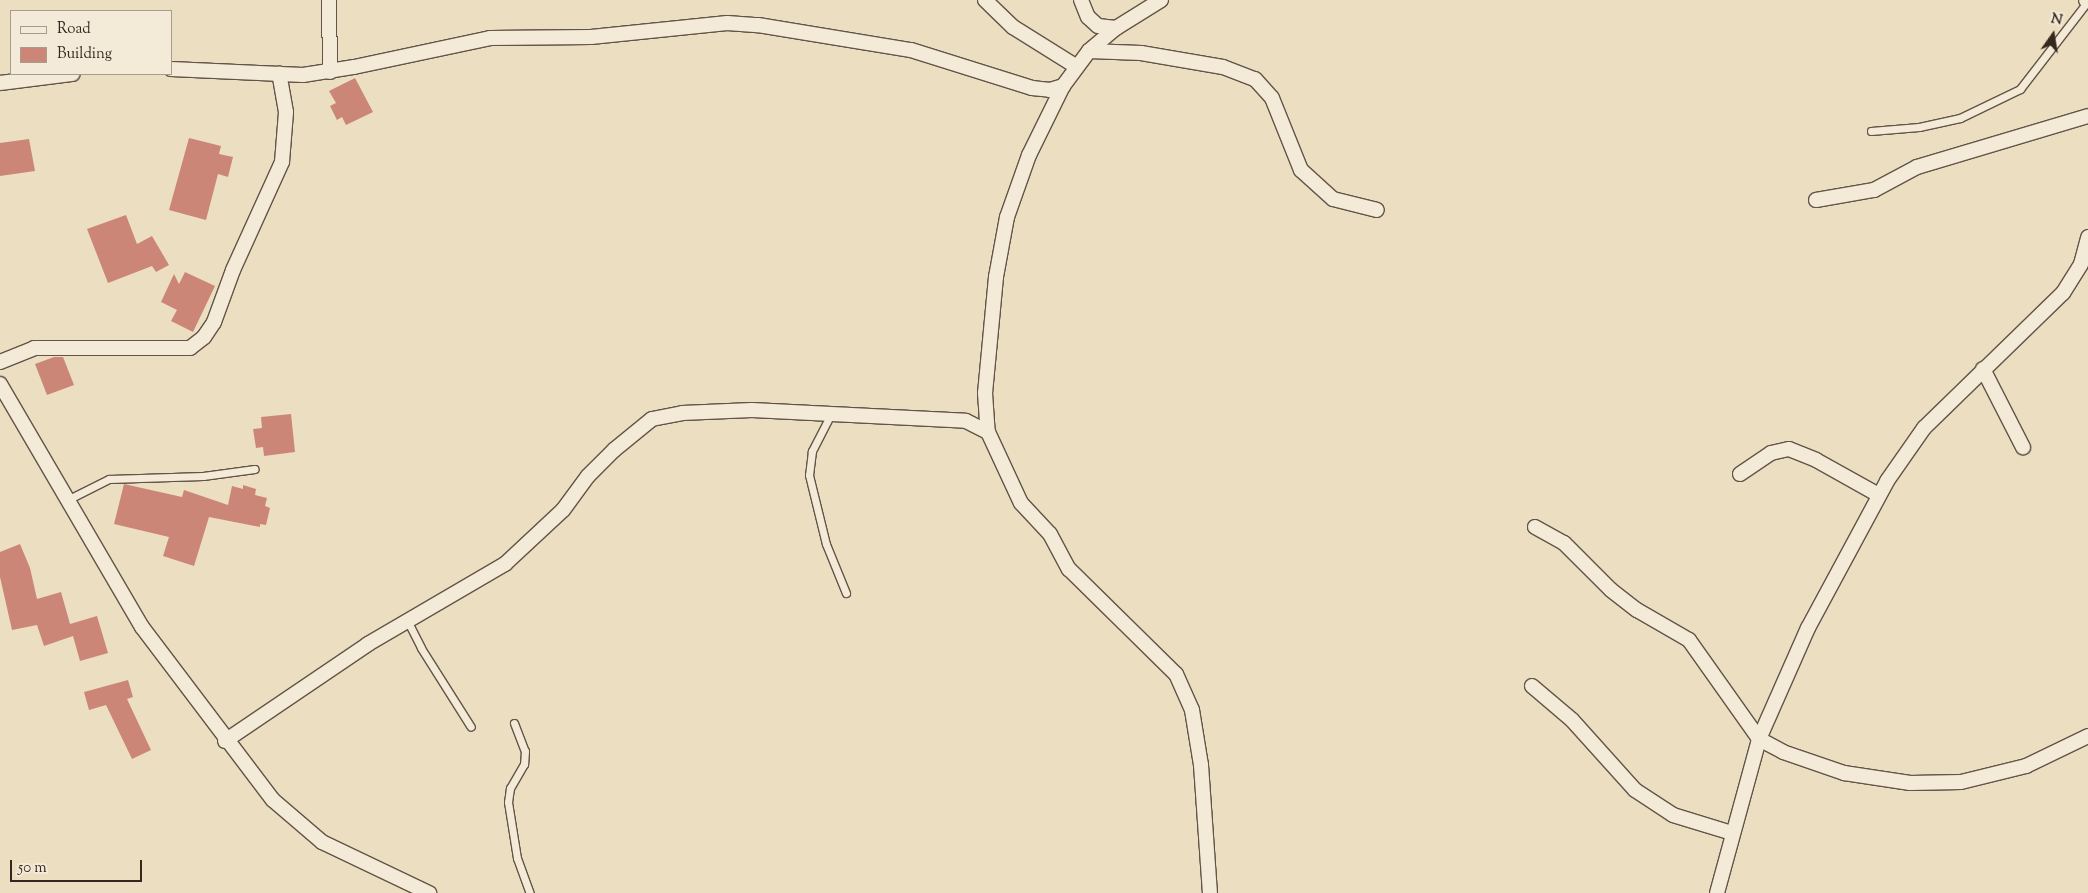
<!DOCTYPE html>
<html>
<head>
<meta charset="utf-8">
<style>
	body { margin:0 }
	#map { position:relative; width:2088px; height:893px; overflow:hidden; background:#ecdec1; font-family:"Sorts Mill Goudy",serif }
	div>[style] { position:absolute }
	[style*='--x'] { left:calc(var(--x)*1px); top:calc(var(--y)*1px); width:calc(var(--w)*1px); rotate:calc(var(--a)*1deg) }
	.building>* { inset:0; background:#cb8677 }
	.roads { filter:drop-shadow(1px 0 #635447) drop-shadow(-1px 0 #635447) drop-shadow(0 1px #635447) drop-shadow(0 -1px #635447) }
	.lane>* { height:7px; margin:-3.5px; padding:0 3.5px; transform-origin:3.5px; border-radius:3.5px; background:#f3ead7 }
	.street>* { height:14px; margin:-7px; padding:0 7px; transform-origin:7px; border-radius:7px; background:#f3ead7 }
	span { translate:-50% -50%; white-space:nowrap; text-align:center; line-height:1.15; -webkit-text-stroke:5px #f3ead7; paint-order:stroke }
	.legend { position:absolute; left:10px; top:10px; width:162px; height:65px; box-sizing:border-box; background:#f3ead7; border:1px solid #a79c8d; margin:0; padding:6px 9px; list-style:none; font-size:15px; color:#35261e }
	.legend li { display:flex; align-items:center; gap:10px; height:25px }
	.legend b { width:25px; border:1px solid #a79c8d }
	.north { position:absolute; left:2028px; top:10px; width:50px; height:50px; -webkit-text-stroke:4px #f3ead7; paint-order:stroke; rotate:13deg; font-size:14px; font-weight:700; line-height:20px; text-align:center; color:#35261e }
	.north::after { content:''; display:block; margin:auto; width:18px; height:22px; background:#35261e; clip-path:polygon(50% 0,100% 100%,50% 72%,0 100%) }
	.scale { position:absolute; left:10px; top:860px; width:132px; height:22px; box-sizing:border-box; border:2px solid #35261e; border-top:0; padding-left:6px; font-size:15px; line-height:18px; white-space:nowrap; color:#35261e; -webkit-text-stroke:4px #f3ead7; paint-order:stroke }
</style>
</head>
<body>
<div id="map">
	<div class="building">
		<div style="clip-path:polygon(355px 78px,373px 112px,346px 125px,342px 117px,337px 120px,330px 106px,336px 103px,329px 91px)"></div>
		<div style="clip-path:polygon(189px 138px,221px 146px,219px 154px,233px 157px,228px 177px,218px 174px,206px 220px,169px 210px)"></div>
		<div style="clip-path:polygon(29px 139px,35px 171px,0 176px,0 143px)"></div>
		<div style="clip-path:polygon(126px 215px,137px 244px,152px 236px,169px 265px,156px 272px,152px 266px,108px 283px,87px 229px)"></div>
		<div style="clip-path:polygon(185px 272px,215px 286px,193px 332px,171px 321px,177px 310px,161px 302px,174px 274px,179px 284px)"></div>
		<div style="clip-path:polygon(54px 357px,63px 357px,74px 385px,47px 395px,35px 364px)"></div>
		<div style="clip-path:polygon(291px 414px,295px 452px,264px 456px,263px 447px,256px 448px,253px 429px,262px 428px,261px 417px)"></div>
		<div style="clip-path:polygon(124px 484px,182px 497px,184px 490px,228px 505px,232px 486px,243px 489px,243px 485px,256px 489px,255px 495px,267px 498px,265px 506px,270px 508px,266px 525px,260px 524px,260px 527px,209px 517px,194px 566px,163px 556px,169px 537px,114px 524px)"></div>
		<div style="clip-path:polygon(20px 544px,30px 568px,37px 599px,61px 592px,70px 624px,97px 616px,108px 653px,80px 661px,73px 636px,44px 646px,37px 625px,12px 630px,0 577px,0 552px)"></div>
		<div style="clip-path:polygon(128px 680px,133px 697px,127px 699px,151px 750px,132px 759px,106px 705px,89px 710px,84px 692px)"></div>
	</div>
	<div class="roads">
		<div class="lane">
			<div style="--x:1871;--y:131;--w:48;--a:-4.8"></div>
			<div style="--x:1919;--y:127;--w:42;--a:-12.4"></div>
			<div style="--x:1960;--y:118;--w:67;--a:-25.8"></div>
			<div style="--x:2020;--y:89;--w:111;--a:-52.3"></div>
			<div style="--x:831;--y:414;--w:42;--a:117.2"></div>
			<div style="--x:812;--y:451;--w:24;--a:97"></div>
			<div style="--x:809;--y:475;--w:71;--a:76.2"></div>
			<div style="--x:826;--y:544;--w:53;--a:67.8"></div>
			<div style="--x:67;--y:500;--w:47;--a:-26.6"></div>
			<div style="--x:109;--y:479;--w:94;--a:-1.8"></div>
			<div style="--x:203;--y:476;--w:52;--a:-7.7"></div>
			<div style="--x:407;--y:620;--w:31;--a:63"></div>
			<div style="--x:421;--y:648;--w:93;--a:57.7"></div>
			<div style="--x:514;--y:723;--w:30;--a:69"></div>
			<div style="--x:525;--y:751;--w:13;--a:94"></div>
			<div style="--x:524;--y:764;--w:28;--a:120"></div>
			<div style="--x:510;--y:788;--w:14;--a:98"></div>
			<div style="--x:508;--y:802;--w:57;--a:80.9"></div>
			<div style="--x:517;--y:858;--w:37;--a:70"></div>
		</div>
		<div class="street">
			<div style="--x:329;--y:0;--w:72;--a:89.2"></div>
			<div style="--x:985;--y:0;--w:39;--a:44"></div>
			<div style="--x:1013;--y:27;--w:75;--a:32"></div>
			<div style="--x:1081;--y:0;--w:18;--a:68"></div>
			<div style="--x:1088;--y:17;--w:13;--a:42"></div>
			<div style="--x:1098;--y:26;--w:18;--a:6"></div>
			<div style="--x:1161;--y:0;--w:53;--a:148.1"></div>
			<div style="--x:1116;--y:28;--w:35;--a:140"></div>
			<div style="--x:1089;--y:51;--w:44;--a:126.6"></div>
			<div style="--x:1063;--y:86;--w:77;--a:116.2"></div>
			<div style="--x:1029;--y:155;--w:66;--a:109.5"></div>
			<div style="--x:1007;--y:217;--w:61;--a:100.4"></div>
			<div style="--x:996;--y:277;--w:117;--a:95.4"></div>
			<div style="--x:985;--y:393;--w:39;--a:86"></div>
			<div style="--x:988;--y:432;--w:78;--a:65.1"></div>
			<div style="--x:1021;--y:503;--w:42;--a:46.9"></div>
			<div style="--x:1050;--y:534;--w:40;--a:62"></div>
			<div style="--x:1069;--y:569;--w:150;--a:44.5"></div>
			<div style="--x:1176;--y:674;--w:39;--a:66"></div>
			<div style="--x:1192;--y:710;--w:56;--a:80.7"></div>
			<div style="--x:1201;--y:765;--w:128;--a:86"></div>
			<div style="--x:2086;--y:0;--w:2;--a:27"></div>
			<div style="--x:1089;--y:51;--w:52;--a:2.2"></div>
			<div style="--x:1141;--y:53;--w:83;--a:9.7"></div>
			<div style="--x:1223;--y:67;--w:34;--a:21"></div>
			<div style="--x:1255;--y:79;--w:25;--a:48"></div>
			<div style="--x:1272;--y:98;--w:78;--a:68.1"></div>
			<div style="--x:1301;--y:170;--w:43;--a:42.2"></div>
			<div style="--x:1333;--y:199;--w:45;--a:14"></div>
			<div style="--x:171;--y:69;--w:132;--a:2.6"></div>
			<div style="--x:303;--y:75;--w:52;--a:-8.9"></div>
			<div style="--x:354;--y:67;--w:139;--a:-12"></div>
			<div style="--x:490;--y:38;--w:101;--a:-0.6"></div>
			<div style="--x:591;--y:37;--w:137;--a:-5.9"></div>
			<div style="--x:727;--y:23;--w:31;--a:4"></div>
			<div style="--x:758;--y:25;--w:155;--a:9.3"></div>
			<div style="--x:911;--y:50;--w:127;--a:17.4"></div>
			<div style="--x:1032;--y:88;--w:18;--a:6"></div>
			<div style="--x:1050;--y:90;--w:14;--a:-17"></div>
			<div style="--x:0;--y:83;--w:73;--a:-7.1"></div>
			<div style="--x:1816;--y:200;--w:59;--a:-9.8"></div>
			<div style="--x:1874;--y:190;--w:49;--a:-28.1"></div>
			<div style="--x:1917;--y:167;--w:178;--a:-16.6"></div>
			<div style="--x:0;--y:362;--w:37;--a:-22"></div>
			<div style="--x:34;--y:348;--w:156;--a:0"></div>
			<div style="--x:190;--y:348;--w:18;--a:-38"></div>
			<div style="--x:204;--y:337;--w:18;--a:-56"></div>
			<div style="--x:214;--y:322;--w:55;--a:-69.9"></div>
			<div style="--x:233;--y:270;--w:119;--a:-65.6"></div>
			<div style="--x:282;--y:162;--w:50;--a:-85.4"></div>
			<div style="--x:286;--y:112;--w:39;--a:-100"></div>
			<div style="--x:1983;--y:369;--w:88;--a:62.9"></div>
			<div style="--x:0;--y:384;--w:281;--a:59.7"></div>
			<div style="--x:142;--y:627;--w:217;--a:52.9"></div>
			<div style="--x:273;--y:800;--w:65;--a:40.6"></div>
			<div style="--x:322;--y:842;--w:119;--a:25.5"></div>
			<div style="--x:1740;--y:474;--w:37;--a:-34"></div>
			<div style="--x:1771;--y:453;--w:18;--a:-13"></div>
			<div style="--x:1789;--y:449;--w:29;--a:22"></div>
			<div style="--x:1816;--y:460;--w:72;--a:29.1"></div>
			<div style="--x:1535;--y:527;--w:33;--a:29"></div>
			<div style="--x:1564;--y:543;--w:66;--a:45"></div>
			<div style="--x:1611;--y:590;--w:33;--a:38"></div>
			<div style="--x:1637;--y:610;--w:60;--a:30"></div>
			<div style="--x:1689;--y:640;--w:121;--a:54.7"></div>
			<div style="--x:1759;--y:739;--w:27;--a:28"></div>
			<div style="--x:1783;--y:752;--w:65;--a:19"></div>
			<div style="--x:1844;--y:773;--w:67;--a:8.6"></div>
			<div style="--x:1910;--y:783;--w:51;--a:-1.1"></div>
			<div style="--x:1961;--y:782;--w:67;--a:-13.8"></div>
			<div style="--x:2026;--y:766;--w:69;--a:-25.8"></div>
			<div style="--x:1532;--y:686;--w:52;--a:40.4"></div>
			<div style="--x:1572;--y:720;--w:94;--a:48"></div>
			<div style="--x:1635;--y:790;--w:45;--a:33.3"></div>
			<div style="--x:1673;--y:815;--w:62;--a:17"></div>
			<div style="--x:225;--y:741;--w:173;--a:-34.1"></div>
			<div style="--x:368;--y:644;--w:159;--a:-30.3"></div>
			<div style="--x:505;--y:564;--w:79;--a:-43"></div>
			<div style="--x:563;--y:510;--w:42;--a:-53.7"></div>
			<div style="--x:588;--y:476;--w:37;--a:-45"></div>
			<div style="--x:614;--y:450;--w:49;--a:-39.2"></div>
			<div style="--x:652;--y:419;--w:31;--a:-11"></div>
			<div style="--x:682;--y:413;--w:70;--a:-2.5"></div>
			<div style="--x:752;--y:410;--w:214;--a:2.9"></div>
			<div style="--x:966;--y:421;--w:25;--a:27"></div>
			<div style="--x:1717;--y:893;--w:160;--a:-74.7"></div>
			<div style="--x:1759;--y:739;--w:121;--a:-66.2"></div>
			<div style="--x:1808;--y:628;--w:167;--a:-61.7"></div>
			<div style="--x:1887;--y:481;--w:65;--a:-55.1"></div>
			<div style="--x:1924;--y:428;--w:194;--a:-44.2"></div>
			<div style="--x:2063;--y:293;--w:34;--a:-58"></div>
			<div style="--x:2081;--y:264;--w:28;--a:-75"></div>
		</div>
	</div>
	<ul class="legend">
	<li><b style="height:6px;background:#f3ead7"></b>Road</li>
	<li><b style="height:14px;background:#cb8677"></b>Building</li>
	</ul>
	<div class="north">N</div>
	<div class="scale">50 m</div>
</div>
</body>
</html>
